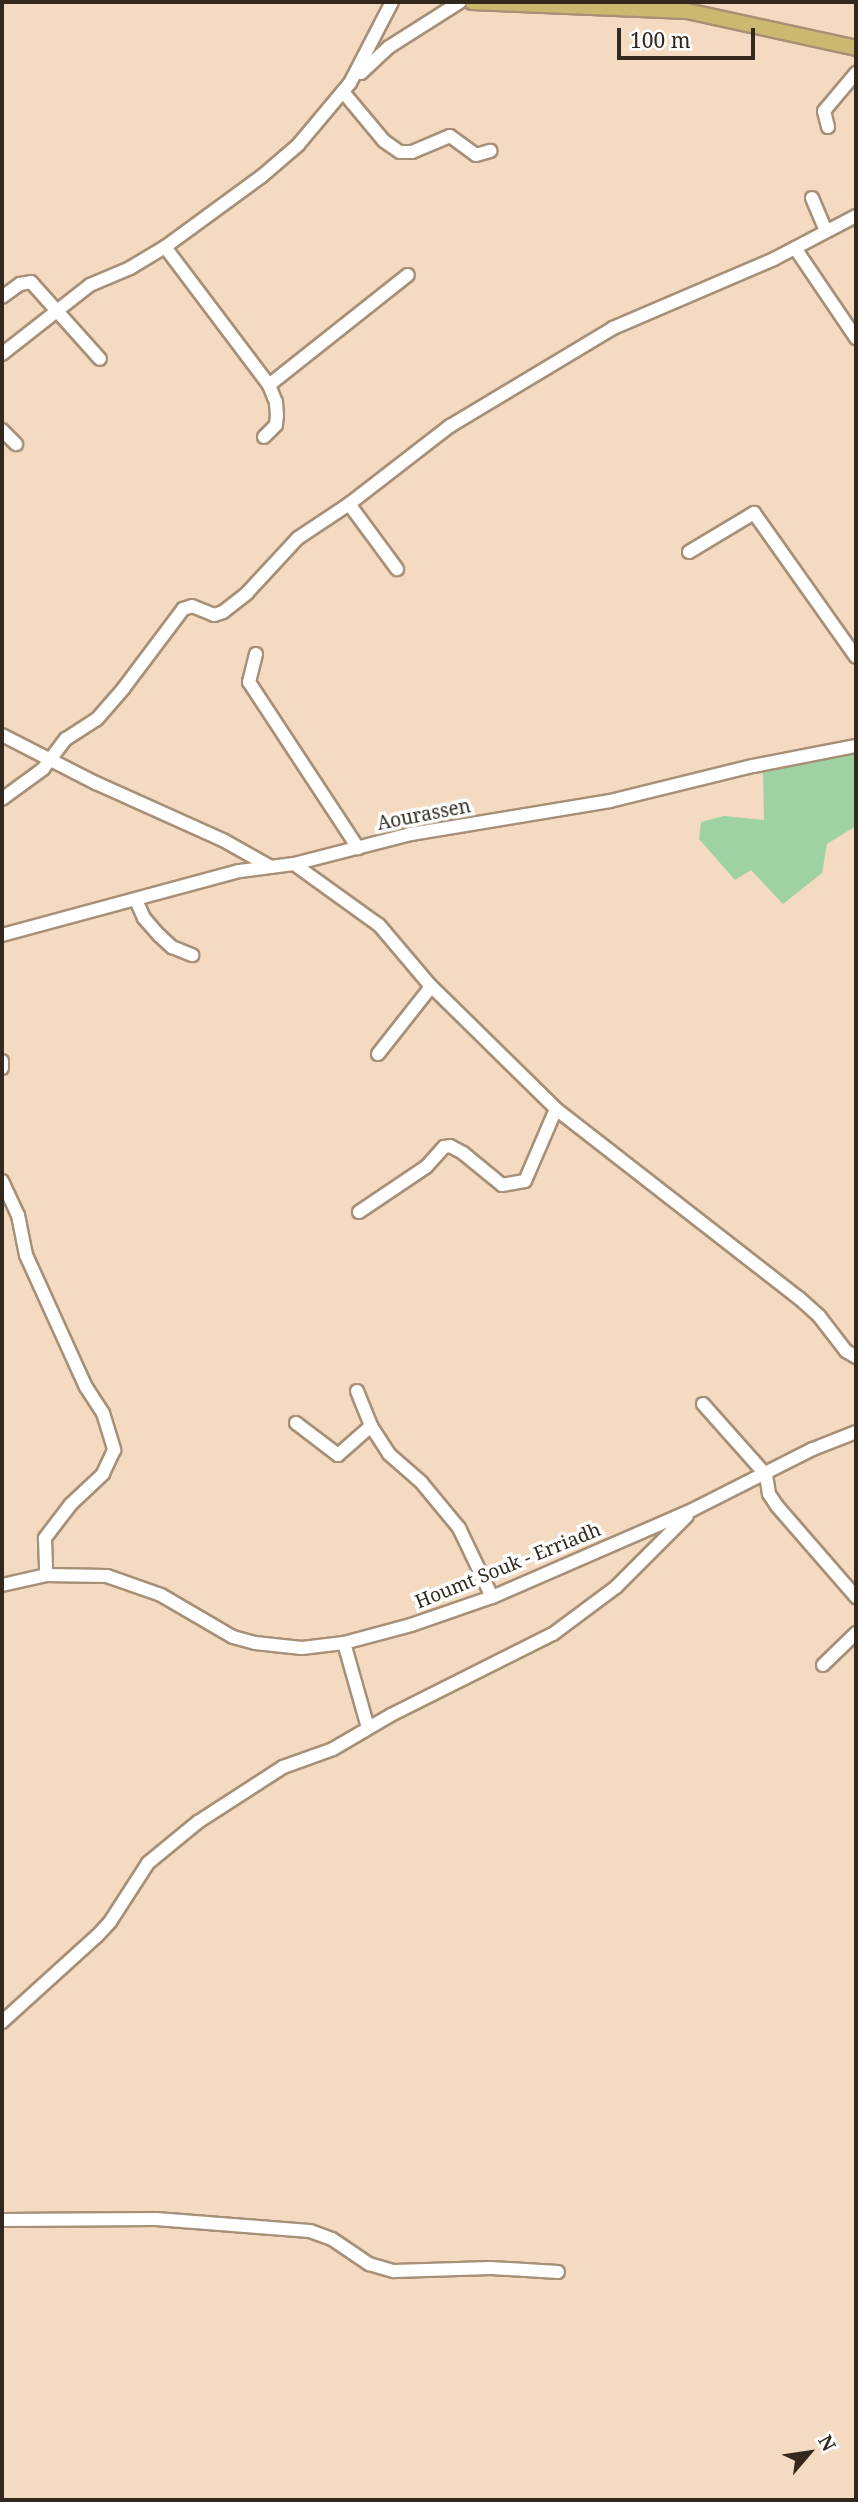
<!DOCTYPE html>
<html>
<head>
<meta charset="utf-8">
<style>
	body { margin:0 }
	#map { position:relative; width:858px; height:2502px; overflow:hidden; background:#f3dac0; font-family:"Noto Serif",serif }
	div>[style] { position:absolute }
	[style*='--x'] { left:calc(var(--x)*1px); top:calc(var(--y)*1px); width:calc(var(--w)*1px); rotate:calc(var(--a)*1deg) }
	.green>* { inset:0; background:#9ed2a3 }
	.roads { filter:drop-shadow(2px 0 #a79077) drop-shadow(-2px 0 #a79077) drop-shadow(0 2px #a79077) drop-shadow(0 -2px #a79077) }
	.minor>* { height:12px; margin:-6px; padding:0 6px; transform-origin:6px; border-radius:6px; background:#fff }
	.major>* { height:14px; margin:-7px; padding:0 7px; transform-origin:7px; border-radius:7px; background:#ccb970 }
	span { translate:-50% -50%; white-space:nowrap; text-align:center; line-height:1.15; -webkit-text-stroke:7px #fff; paint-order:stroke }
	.street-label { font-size:19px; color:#32281e }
	.frame { position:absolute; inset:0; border:4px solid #32281e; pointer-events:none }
	.north { position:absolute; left:774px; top:2418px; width:70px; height:70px; -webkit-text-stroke:5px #fff; paint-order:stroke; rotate:61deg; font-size:19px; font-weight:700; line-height:28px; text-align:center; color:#32281e }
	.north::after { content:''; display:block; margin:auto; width:24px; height:32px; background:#32281e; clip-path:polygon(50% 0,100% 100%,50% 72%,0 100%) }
	.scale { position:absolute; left:617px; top:28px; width:138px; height:32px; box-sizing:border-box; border:4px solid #32281e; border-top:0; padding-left:9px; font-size:21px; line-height:24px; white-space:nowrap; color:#32281e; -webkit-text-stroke:5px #fff; paint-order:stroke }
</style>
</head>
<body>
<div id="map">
	<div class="green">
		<div style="clip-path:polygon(856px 753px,856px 826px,827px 844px,822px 873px,783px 904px,751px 870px,735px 880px,699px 839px,701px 822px,724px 816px,764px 820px,763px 772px)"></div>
	</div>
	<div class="roads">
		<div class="minor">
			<div style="--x:361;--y:73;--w:38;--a:-43"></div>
			<div style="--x:389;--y:47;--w:84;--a:-32.4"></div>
			<div style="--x:344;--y:93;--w:62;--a:50.2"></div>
			<div style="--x:384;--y:141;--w:19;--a:35"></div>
			<div style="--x:400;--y:152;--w:12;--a:0"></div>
			<div style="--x:412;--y:152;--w:41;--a:-22.8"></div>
			<div style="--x:450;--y:136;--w:32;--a:36"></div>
			<div style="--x:476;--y:155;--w:15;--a:-16"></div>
			<div style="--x:828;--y:127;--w:16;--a:-104"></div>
			<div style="--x:824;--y:111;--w:50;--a:-49.9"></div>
			<div style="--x:812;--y:198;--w:36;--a:67"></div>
			<div style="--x:165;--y:247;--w:173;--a:53"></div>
			<div style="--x:269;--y:385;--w:18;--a:68"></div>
			<div style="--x:276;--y:402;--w:13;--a:86"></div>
			<div style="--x:277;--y:415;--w:10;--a:96"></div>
			<div style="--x:276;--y:425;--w:17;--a:135"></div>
			<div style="--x:795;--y:248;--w:109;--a:55.9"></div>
			<div style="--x:2;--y:297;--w:22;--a:-36"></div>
			<div style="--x:20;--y:284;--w:11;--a:-10"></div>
			<div style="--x:31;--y:282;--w:103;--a:48.1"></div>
			<div style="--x:2;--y:354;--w:112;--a:-38.1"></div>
			<div style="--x:90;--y:285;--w:43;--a:-23"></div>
			<div style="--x:130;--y:268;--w:41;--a:-31"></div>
			<div style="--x:165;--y:247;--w:120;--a:-36.2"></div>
			<div style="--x:262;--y:176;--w:48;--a:-40.7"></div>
			<div style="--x:298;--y:145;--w:81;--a:-50"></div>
			<div style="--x:350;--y:83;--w:91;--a:-62.6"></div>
			<div style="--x:269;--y:385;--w:177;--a:-38.4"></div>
			<div style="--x:2;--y:430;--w:20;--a:45"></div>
			<div style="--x:349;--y:504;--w:81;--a:53.6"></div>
			<div style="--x:689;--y:552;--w:76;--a:-31"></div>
			<div style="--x:754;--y:513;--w:176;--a:54.7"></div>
			<div style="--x:256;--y:654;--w:29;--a:104"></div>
			<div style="--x:249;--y:682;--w:199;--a:56.7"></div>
			<div style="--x:2;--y:735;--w:106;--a:27.1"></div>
			<div style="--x:96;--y:783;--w:139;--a:24.2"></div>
			<div style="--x:223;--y:840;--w:55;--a:29.4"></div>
			<div style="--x:2;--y:799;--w:51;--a:-36.2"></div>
			<div style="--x:43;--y:769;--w:38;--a:-53"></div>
			<div style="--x:66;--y:739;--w:37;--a:-33"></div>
			<div style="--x:97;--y:719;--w:40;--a:-49"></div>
			<div style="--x:123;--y:689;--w:100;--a:-53.1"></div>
			<div style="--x:183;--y:609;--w:9;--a:-18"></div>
			<div style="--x:192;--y:606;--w:24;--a:22"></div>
			<div style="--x:214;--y:615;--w:9;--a:-18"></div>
			<div style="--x:223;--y:612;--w:31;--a:-38"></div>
			<div style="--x:247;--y:593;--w:75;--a:-47.2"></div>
			<div style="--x:298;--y:538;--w:61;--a:-33.7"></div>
			<div style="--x:349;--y:504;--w:128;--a:-37.7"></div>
			<div style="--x:450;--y:426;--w:190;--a:-31"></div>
			<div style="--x:613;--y:328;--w:175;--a:-23.2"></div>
			<div style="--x:774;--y:259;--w:93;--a:-27.7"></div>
			<div style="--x:294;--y:864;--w:105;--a:35.7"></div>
			<div style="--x:379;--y:925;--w:77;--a:49.7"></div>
			<div style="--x:429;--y:984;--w:178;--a:44.5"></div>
			<div style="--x:556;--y:1109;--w:308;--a:37.9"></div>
			<div style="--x:799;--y:1298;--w:27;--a:42"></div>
			<div style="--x:819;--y:1316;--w:44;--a:52.4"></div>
			<div style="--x:846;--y:1351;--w:12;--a:31"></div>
			<div style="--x:136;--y:900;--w:20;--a:66"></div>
			<div style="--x:144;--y:918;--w:23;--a:49"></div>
			<div style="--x:159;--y:935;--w:18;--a:43"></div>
			<div style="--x:172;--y:947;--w:22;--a:22"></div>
			<div style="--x:2;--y:935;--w:246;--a:-15.1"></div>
			<div style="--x:240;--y:871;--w:54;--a:-7.4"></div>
			<div style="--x:294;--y:864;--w:121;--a:-14.4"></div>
			<div style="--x:411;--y:834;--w:202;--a:-9.4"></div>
			<div style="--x:610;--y:801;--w:147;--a:-13.8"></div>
			<div style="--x:753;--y:766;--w:105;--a:-11"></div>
			<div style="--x:378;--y:1054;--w:85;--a:-51.7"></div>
			<div style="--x:2;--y:1061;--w:7;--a:90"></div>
			<div style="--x:2;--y:1181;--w:38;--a:65"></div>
			<div style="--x:18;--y:1215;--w:41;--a:78.7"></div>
			<div style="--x:26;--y:1255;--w:145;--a:65.6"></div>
			<div style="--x:86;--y:1387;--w:31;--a:57"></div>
			<div style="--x:103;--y:1413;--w:39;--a:73"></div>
			<div style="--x:114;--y:1450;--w:26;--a:115"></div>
			<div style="--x:103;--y:1474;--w:44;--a:136.8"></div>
			<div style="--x:71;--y:1504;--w:43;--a:127.4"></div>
			<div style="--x:45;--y:1538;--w:37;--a:88"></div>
			<div style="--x:359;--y:1212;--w:81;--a:-33.9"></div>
			<div style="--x:426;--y:1167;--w:27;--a:-48"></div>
			<div style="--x:444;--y:1147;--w:6;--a:-9"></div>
			<div style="--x:450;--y:1146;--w:15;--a:28"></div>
			<div style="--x:463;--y:1153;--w:50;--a:39.4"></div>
			<div style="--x:502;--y:1185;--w:23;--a:-10"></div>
			<div style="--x:525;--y:1181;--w:78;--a:-66.7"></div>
			<div style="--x:357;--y:1391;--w:38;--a:68"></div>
			<div style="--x:371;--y:1426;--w:33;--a:57"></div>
			<div style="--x:389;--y:1454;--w:43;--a:41.2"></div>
			<div style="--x:421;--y:1482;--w:60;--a:50.4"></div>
			<div style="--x:459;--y:1528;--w:76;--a:64.4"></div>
			<div style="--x:703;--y:1404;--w:95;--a:48.4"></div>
			<div style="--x:766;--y:1475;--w:19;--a:81"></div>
			<div style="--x:769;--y:1494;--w:14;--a:56"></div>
			<div style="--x:777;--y:1506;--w:121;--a:49"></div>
			<div style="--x:296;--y:1423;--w:53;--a:37.3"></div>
			<div style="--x:338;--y:1455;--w:44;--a:-41.3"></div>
			<div style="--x:2;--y:1585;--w:45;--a:-12.8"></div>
			<div style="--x:46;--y:1575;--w:61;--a:0.9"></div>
			<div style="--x:107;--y:1576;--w:57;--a:19.4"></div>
			<div style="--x:161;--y:1595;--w:83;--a:30.3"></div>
			<div style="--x:233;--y:1637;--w:23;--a:15"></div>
			<div style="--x:255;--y:1643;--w:47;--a:6.1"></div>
			<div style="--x:302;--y:1648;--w:42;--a:-6.8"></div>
			<div style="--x:344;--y:1643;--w:69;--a:-15"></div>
			<div style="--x:411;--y:1625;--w:86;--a:-19.1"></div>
			<div style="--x:492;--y:1597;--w:218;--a:-23.5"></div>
			<div style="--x:692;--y:1510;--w:136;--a:-26.8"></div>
			<div style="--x:813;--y:1449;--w:46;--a:-21.6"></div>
			<div style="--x:344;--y:1643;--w:88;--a:74.2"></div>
			<div style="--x:823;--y:1665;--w:46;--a:-44.1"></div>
			<div style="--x:2;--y:2022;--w:128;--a:-42.2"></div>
			<div style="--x:97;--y:1936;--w:19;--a:-47"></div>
			<div style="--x:110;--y:1922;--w:70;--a:-57.2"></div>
			<div style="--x:148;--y:1863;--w:65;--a:-39.4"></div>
			<div style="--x:198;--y:1822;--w:101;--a:-32.9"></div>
			<div style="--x:283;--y:1767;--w:53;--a:-19.8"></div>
			<div style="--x:333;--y:1749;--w:67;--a:-30.4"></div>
			<div style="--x:391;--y:1715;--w:181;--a:-26.6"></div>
			<div style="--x:553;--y:1634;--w:79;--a:-36.7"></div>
			<div style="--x:616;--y:1587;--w:100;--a:-45"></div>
			<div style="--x:2;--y:2220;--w:154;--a:-0.4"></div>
			<div style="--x:156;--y:2219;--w:154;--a:4.5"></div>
			<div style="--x:310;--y:2231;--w:23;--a:20"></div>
			<div style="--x:332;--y:2239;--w:45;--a:34"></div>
			<div style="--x:369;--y:2264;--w:26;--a:16"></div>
			<div style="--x:394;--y:2271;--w:97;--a:-1.8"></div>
			<div style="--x:491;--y:2268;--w:67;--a:3.4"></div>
		</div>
		<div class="major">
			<div style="--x:472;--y:2;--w:215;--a:2.4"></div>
			<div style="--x:687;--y:11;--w:173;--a:12.3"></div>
		</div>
	</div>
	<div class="street-label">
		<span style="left:424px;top:815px;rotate:-11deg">Aourassen</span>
		<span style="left:508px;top:1566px;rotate:-22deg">Houmt Souk - Erriadh</span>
	</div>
	<div class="frame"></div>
	<div class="north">N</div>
	<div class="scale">100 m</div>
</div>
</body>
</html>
